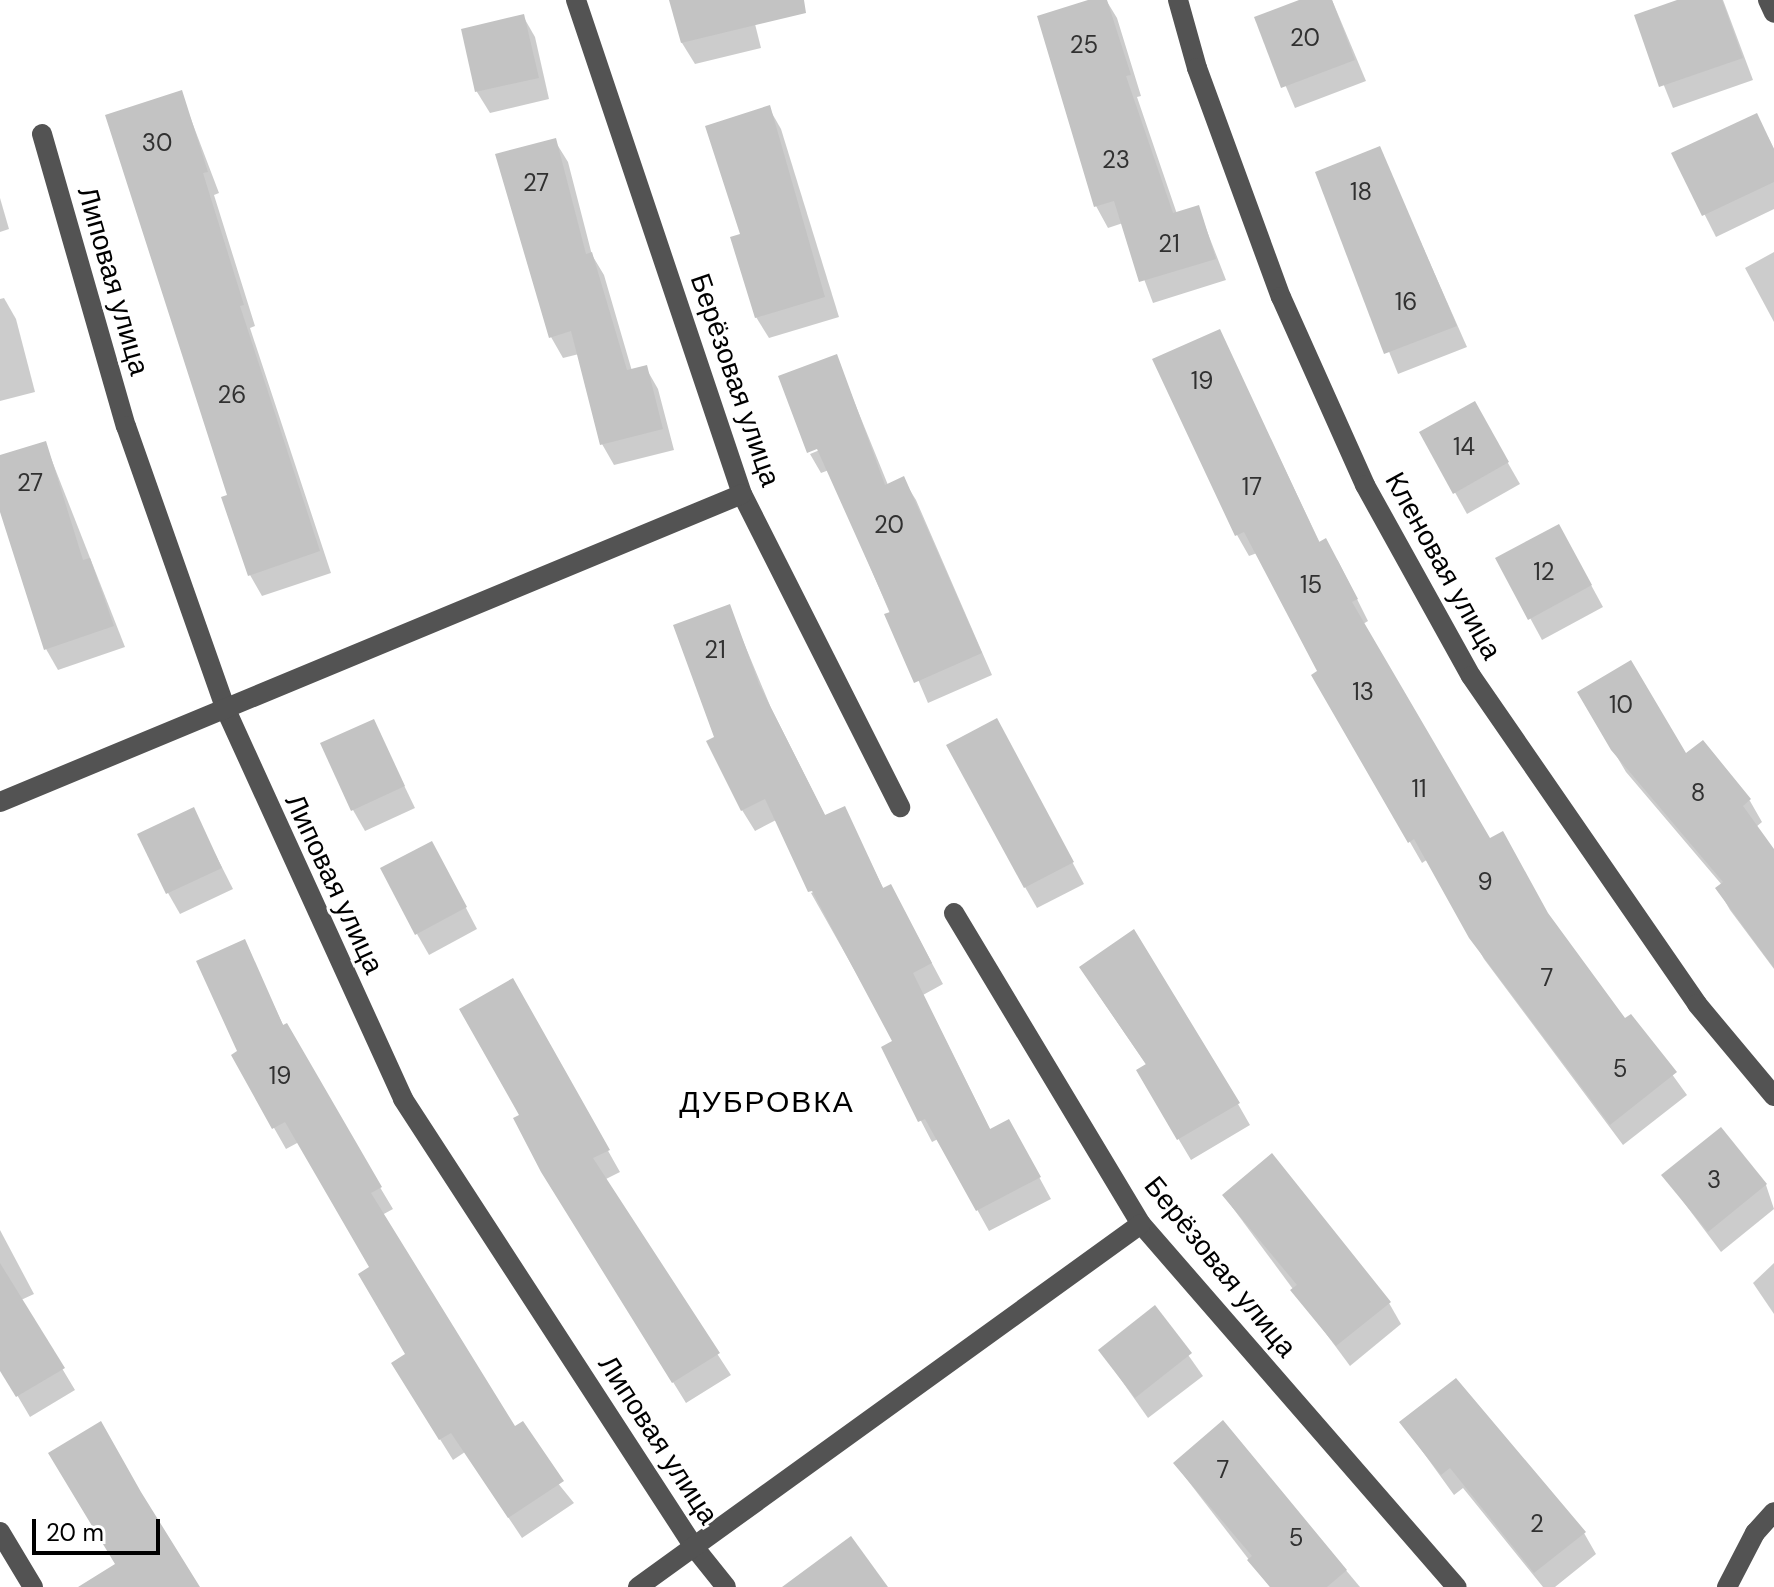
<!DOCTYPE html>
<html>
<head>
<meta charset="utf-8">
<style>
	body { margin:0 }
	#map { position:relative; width:1774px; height:1587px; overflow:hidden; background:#fff; font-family:"DM Sans",sans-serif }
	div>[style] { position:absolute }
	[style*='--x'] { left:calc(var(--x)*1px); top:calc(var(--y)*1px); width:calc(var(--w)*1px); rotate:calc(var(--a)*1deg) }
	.shadow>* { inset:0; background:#0003 }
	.building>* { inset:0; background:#c3c3c3 }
	.minor>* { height:20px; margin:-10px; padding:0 10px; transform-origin:10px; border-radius:10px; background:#535353 }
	span { translate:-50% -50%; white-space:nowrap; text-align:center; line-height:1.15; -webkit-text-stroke:6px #fff; paint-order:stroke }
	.number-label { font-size:24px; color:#313131 }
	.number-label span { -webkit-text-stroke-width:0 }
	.street-label { font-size:28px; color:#000 }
	.neighbourhood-label { font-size:30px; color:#000; letter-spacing:2px }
	.scale { position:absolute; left:32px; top:1519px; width:128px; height:36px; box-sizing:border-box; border:4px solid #000; border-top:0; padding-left:10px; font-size:24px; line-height:28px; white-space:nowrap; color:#000; -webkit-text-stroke:6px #fff; paint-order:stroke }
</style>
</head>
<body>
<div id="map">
	<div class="shadow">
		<div style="clip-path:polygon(672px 0,749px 0,761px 48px,695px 64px,682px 43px)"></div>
		<div style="clip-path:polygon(1094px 0,1106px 0,1117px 18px,1141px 96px,1137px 97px,1177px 214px,1198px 208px,1226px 280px,1153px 303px,1123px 223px,1108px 228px,1096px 206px)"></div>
		<div style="clip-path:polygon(1305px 0,1332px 0,1366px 81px,1295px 108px,1257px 18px)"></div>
		<div style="clip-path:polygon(1683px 0,1723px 0,1753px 80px,1673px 108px,1636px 16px)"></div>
		<div style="clip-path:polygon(523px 16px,535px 37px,549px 99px,490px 113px,477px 92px,463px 30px)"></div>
		<div style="clip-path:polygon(181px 93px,219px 193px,214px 195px,255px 326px,250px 328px,331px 573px,262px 596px,250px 575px,230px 496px)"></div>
		<div style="clip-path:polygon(769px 108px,781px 129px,839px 317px,769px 338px,756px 317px,742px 236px)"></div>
		<div style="clip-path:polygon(1768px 137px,1774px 149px,1774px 209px,1716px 237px,1674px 154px)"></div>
		<div style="clip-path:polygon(555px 141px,568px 162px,592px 255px,604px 275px,632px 371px,646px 368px,658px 389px,674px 450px,614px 465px,602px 444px,579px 354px,563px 358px,551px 337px)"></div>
		<div style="clip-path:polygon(1379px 148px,1467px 347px,1398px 374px,1317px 173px)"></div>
		<div style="clip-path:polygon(0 198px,9px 229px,0 232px)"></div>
		<div style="clip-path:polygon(1774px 252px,1774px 322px,1745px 268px)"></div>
		<div style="clip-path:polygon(4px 298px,16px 319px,35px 392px,0 401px,0 299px)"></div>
		<div style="clip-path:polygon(1219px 331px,1320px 543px,1338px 561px,1368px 621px,1363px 624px,1489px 841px,1624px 1021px,1630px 1016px,1687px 1095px,1623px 1145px,1484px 959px,1428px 859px,1422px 863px,1314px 675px,1319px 672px,1257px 553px,1249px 556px,1237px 535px,1155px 360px)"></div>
		<div style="clip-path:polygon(836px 357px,888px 485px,903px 479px,916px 500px,992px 675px,928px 703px,829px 470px,821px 473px,810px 454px,827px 447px)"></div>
		<div style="clip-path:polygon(1474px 404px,1520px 484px,1467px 514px,1422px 433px)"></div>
		<div style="clip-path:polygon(45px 443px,125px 647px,58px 670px,46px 649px,0 505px,0 457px)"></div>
		<div style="clip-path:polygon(1571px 548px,1603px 607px,1542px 640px,1498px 559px)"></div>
		<div style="clip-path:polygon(729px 607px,771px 708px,826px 817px,844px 808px,884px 890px,902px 907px,943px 984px,923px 995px,991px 1131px,1020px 1142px,1051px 1199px,989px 1231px,938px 1139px,932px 1142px,883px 1048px,895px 1042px,811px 893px,822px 888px,776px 820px,755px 831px,742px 810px,716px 738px)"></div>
		<div style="clip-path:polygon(1579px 693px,1685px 756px,1702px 743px,1750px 801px,1762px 822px,1756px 827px,1774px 852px,1774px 969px,1730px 910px,1718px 889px,1722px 885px,1626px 772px)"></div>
		<div style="clip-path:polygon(373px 721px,415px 808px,365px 831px,353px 810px)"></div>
		<div style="clip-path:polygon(1008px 742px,1084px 884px,1037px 908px,1025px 887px)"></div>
		<div style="clip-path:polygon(193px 810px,233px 889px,180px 914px,168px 893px)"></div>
		<div style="clip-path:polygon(443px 864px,477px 929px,429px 955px,417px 934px)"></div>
		<div style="clip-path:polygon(244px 942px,284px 1027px,393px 1209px,382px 1215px,514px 1429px,574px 1503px,522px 1538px,465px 1452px,453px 1460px,406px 1385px,408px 1355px,372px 1268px,299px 1142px,286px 1149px,233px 1056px,240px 1052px)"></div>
		<div style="clip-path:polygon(512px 981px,620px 1172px,604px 1180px,731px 1375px,686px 1403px,556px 1193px,522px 1116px)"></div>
		<div style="clip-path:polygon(1094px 988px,1238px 1104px,1250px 1125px,1191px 1160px,1138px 1071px,1147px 1066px)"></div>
		<div style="clip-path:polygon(1664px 1176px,1766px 1185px,1774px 1209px,1721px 1252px)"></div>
		<div style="clip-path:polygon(1224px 1196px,1389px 1303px,1401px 1324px,1350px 1366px)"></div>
		<div style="clip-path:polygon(0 1230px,34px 1294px,21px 1300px,75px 1390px,30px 1417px,0 1366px)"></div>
		<div style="clip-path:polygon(1774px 1263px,1774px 1314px,1753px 1283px)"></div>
		<div style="clip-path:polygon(1155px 1308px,1203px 1376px,1148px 1418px,1100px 1350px)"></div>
		<div style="clip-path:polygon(1223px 1423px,1360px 1587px,1270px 1587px,1175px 1464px)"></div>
		<div style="clip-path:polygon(1402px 1423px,1584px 1533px,1596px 1554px,1555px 1587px,1543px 1587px,1463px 1488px,1454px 1495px)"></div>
	</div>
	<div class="building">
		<div style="clip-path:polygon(669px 0,804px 0,806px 13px,681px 43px)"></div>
		<div style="clip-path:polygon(1088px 0,1107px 0,1131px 75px,1126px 76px,1173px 213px,1199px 205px,1216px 259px,1139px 282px,1114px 201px,1094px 207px,1037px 16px)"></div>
		<div style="clip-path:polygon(1299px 0,1332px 0,1355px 60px,1281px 88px,1254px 17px)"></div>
		<div style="clip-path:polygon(1677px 0,1722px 0,1743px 58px,1659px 87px,1634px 15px)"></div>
		<div style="clip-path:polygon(524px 14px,539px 78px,475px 92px,461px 29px)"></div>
		<div style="clip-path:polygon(182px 90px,208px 172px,203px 173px,244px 305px,240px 306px,320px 551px,248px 576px,221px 497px,227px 495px,105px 115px)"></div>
		<div style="clip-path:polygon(770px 105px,825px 297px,755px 318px,730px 237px,740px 234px,705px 126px)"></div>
		<div style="clip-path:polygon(1757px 113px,1774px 149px,1774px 182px,1702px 216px,1671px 153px)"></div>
		<div style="clip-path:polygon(556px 138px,586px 254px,592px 252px,627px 370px,647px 365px,663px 429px,600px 445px,571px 331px,549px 338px,495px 154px)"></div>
		<div style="clip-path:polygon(1380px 146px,1457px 326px,1384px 354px,1315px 172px)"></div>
		<div style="clip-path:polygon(1220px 329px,1319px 542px,1326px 538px,1358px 599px,1352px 602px,1490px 838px,1503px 831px,1548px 913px,1625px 1018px,1631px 1014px,1677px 1072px,1610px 1125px,1469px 938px,1414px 839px,1408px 843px,1311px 675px,1317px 671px,1244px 532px,1235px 536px,1152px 359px)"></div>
		<div style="clip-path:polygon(837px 354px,885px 485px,904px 476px,982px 653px,914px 683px,884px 614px,890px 612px,817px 449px,807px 453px,778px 376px)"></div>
		<div style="clip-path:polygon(1475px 401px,1509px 462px,1453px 494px,1419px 432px)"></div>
		<div style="clip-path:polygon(46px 441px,83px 560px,90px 558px,114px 626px,44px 650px,0 512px,0 455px)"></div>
		<div style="clip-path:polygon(1559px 524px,1592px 585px,1528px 620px,1495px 558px)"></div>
		<div style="clip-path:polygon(730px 604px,759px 684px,825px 815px,845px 806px,883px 888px,891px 884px,932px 963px,913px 973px,990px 1129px,1009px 1119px,1041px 1177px,976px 1211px,925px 1119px,918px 1122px,881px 1047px,892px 1041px,812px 891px,808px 892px,765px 799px,741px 811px,706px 741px,714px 737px,673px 625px)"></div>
		<div style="clip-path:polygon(1631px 660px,1686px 753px,1703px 740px,1751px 799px,1743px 806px,1774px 849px,1774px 968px,1715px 888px,1723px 882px,1611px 750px,1577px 692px)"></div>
		<div style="clip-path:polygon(997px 718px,1074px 862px,1024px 888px,946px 745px)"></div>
		<div style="clip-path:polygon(374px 719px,405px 786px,351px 811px,320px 743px)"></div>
		<div style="clip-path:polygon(194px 807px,222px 868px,166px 894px,137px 834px)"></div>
		<div style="clip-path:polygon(432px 841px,467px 907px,415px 935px,380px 868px)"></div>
		<div style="clip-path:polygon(1134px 929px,1240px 1103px,1177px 1140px,1136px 1070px,1146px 1064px,1079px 967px)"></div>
		<div style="clip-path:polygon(245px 939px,283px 1025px,287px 1023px,382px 1187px,371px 1193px,515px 1426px,523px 1421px,564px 1481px,508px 1518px,451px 1433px,439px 1440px,391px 1363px,405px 1354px,358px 1274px,369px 1267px,285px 1122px,272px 1129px,231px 1055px,237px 1051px,196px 961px)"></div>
		<div style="clip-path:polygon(513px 978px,610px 1150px,593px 1158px,720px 1353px,672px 1383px,541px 1172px,513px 1118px,519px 1115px,459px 1009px)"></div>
		<div style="clip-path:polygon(1721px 1127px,1767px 1184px,1708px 1232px,1661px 1175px)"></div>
		<div style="clip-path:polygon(1272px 1153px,1391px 1302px,1336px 1346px,1290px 1290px,1297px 1285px,1222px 1195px)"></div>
		<div style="clip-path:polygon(0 1263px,65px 1368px,16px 1397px,0 1371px)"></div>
		<div style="clip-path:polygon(1155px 1305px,1192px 1353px,1135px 1398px,1098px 1350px)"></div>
		<div style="clip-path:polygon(1456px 1378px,1586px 1532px,1534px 1573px,1450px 1468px,1441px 1475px,1399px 1422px)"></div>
		<div style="clip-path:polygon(1223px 1420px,1347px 1570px,1327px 1587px,1270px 1587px,1247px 1560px,1252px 1556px,1173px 1463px)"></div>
		<div style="clip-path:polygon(101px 1421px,141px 1492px,200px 1587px,78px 1587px,115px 1564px,48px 1453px)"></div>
		<div style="clip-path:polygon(851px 1536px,888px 1587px,782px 1587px)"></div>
	</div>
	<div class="minor">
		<div style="--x:576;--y:0;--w:521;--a:71.43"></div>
		<div style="--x:742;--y:494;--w:351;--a:63.2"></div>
		<div style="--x:1178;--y:0;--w:71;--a:74.4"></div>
		<div style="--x:1197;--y:68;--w:244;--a:69.9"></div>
		<div style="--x:1281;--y:297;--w:206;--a:65.9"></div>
		<div style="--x:1365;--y:485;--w:218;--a:61"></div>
		<div style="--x:1471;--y:676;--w:398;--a:55.4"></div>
		<div style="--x:1697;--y:1004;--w:120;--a:50.1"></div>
		<div style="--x:1768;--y:0;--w:14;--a:65"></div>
		<div style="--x:42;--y:134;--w:304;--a:74"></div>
		<div style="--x:126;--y:426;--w:301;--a:70.6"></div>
		<div style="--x:226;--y:710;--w:427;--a:65.5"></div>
		<div style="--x:403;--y:1099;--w:534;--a:56.99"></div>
		<div style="--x:694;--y:1547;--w:51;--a:51.3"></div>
		<div style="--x:0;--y:802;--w:803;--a:-22.54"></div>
		<div style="--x:954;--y:913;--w:363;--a:59"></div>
		<div style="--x:1141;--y:1224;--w:481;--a:49"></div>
		<div style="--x:0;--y:1532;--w:64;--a:59"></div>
		<div style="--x:638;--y:1587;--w:620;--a:-35.82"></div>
		<div style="--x:1727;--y:1587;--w:61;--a:-62.6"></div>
		<div style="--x:1755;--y:1533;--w:28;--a:-48"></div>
	</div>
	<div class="number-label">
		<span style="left:1305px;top:38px">20</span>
		<span style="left:1084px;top:45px">25</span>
		<span style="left:157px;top:143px">30</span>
		<span style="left:1116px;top:160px">23</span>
		<span style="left:536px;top:183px">27</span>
		<span style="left:1361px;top:192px">18</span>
		<span style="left:1169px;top:244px">21</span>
		<span style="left:1406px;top:302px">16</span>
		<span style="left:1202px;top:381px">19</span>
		<span style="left:232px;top:395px">26</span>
		<span style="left:1464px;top:447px">14</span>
		<span style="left:30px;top:483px">27</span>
		<span style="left:1252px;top:487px">17</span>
		<span style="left:889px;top:525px">20</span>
		<span style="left:1544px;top:572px">12</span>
		<span style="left:1311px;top:585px">15</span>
		<span style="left:715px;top:650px">21</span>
		<span style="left:1363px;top:692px">13</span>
		<span style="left:1621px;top:705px">10</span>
		<span style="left:1419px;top:789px">11</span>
		<span style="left:1698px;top:793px">8</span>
		<span style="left:1485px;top:882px">9</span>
		<span style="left:1547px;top:978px">7</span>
		<span style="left:1620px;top:1069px">5</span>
		<span style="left:280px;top:1076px">19</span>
		<span style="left:1714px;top:1180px">3</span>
		<span style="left:1223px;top:1470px">7</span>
		<span style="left:1537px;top:1524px">2</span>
		<span style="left:1296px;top:1538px">5</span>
	</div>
	<div class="street-label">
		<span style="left:113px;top:281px;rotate:74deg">Липовая улица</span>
		<span style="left:735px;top:380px;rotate:71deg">Берёзовая улица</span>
		<span style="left:1443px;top:566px;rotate:61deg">Кленовая улица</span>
		<span style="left:334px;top:884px;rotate:65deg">Липовая улица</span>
		<span style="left:1220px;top:1267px;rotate:51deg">Берёзовая улица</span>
		<span style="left:658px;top:1440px;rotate:57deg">Липовая улица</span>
	</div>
	<div class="neighbourhood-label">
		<span style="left:767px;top:1102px">ДУБРОВКА</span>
	</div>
	<div class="scale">20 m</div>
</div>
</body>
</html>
